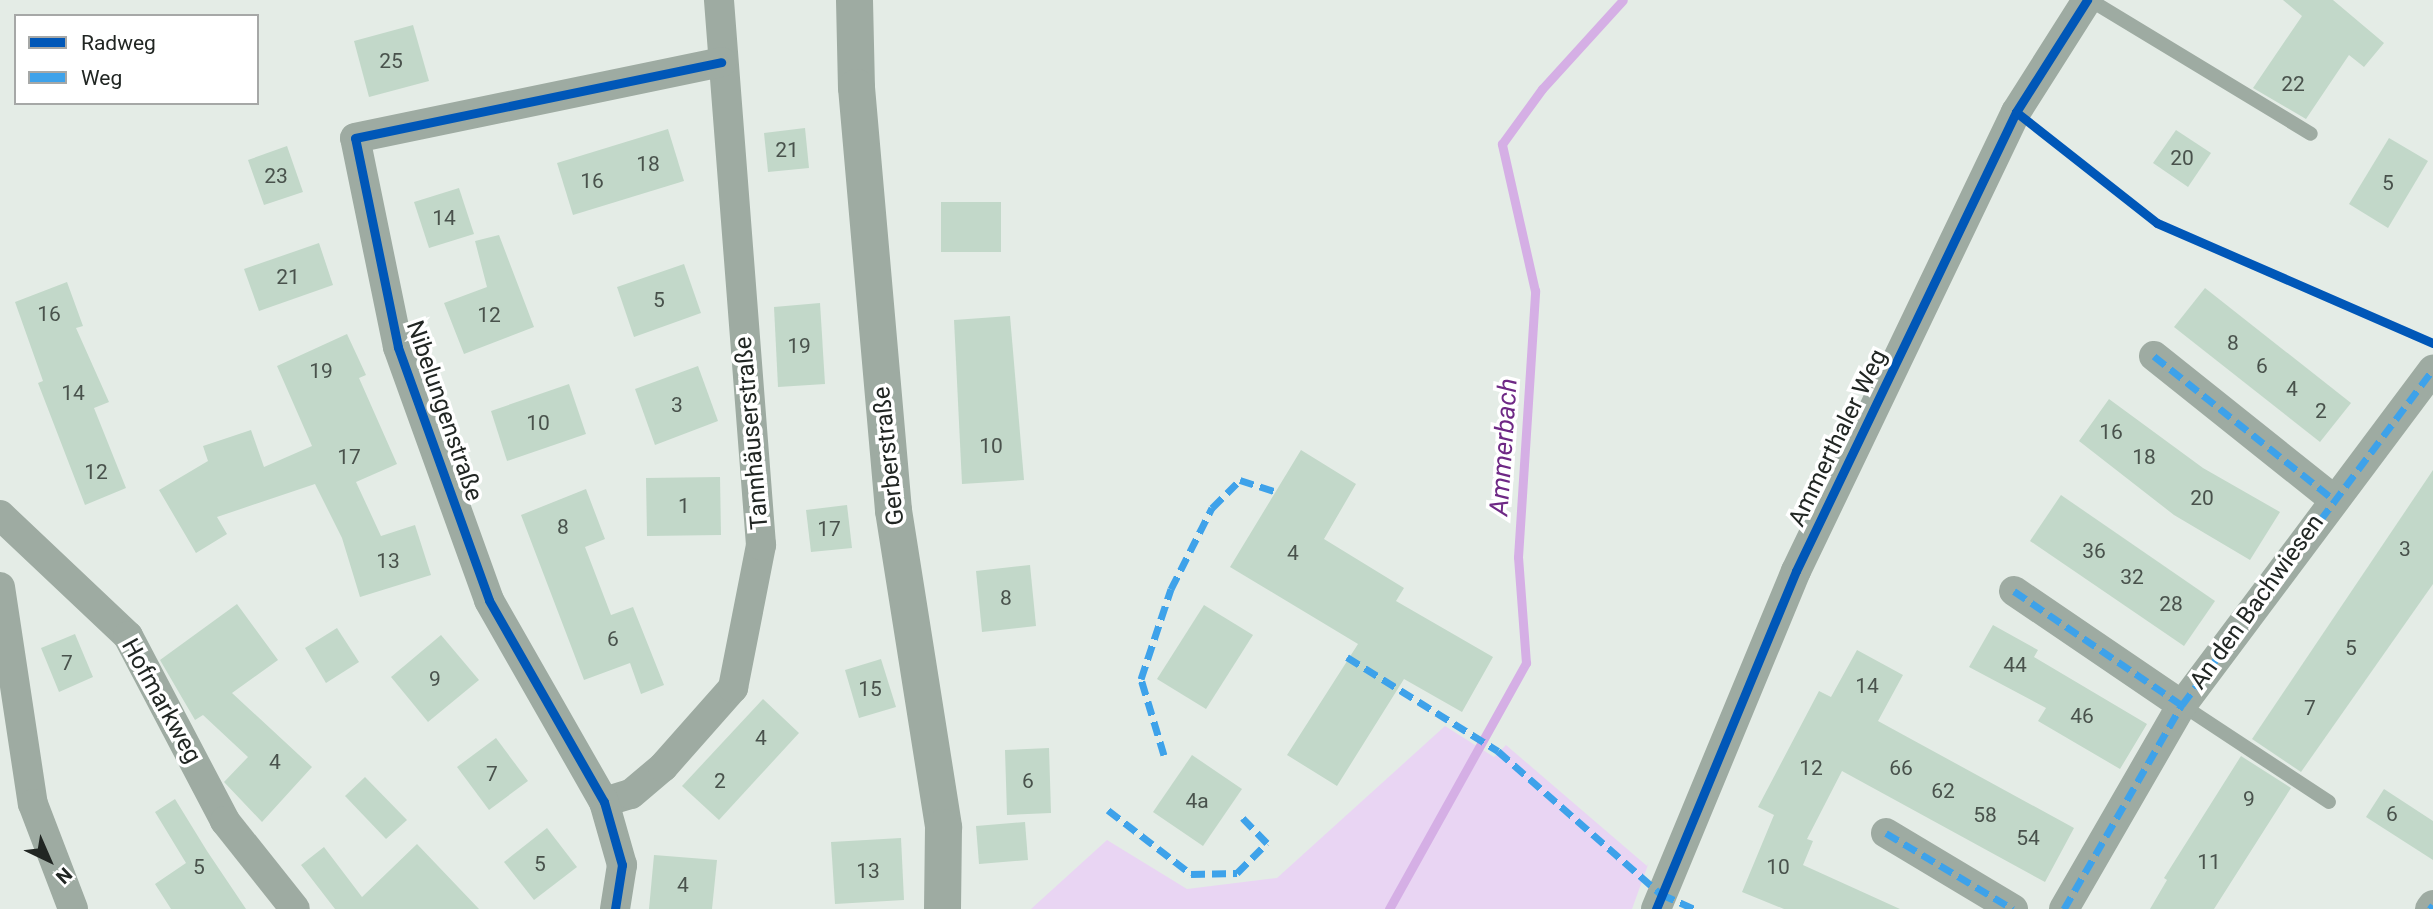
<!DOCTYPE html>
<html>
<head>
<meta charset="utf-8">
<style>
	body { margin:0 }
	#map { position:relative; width:2433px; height:909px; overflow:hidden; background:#e4ece6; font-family:Roboto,sans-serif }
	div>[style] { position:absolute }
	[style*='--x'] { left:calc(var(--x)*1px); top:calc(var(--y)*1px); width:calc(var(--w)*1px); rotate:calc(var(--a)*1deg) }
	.green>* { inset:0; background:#e9d5f3 }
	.stream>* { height:9px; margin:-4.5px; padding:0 4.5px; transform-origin:4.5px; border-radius:4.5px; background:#d5afe5 }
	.building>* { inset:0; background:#c2d8c9 }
	.service>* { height:14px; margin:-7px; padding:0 7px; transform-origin:7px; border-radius:7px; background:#9eaba2 }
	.minor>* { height:30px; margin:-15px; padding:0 15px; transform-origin:15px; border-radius:15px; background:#9eaba2 }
	.tertiary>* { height:37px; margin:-18.5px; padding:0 18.5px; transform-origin:18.5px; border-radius:18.5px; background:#9eaba2 }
	.quiet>* { height:7px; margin-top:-3.5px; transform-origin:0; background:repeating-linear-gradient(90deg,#3ea2ea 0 14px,transparent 0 21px) }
	.cycleway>* { height:9px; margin:-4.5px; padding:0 4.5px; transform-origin:4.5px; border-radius:4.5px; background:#0057b8 }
	span { translate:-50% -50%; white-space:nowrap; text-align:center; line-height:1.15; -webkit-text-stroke:7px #fff; paint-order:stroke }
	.number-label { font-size:21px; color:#49524c }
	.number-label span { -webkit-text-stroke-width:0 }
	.street-label { font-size:24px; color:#212623 }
	.water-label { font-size:26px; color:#6e2885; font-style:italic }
	.legend { position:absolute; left:14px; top:14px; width:245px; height:91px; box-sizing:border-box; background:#fff; border:2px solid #a6a8a7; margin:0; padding:9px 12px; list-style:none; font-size:21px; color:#212623 }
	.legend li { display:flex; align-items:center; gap:14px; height:35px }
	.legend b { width:35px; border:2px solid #a6a8a7 }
	.north { position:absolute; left:14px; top:825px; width:70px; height:70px; -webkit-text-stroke:5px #fff; paint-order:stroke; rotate:136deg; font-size:19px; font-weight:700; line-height:28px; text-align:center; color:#212623 }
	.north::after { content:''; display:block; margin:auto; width:24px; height:32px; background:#212623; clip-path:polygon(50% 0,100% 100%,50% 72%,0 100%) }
</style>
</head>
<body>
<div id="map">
	<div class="green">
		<div style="clip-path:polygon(1445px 726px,1494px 757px,1506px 745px,1647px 866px,1649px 862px,1632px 909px,1031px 909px,1107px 840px,1187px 889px,1277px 878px)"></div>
	</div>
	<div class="stream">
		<div style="--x:1389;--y:909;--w:282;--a:-60.9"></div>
		<div style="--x:1526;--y:663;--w:106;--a:-94.3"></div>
		<div style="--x:1518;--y:557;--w:267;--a:-86.3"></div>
		<div style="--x:1535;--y:291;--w:151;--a:-102.7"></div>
		<div style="--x:1502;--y:144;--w:68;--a:-54"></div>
		<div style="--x:1542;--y:89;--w:120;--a:-47.7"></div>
	</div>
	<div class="building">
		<div style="clip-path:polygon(2283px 0,2333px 0,2384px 43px,2364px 67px,2349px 55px,2306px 119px,2253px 88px,2302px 16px)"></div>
		<div style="clip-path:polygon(413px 25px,429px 81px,369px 97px,354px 41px)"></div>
		<div style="clip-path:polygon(805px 128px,809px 168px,768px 172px,764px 133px)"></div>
		<div style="clip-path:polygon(668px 129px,684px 181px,573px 215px,557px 163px)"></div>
		<div style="clip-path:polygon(2176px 130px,2211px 153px,2188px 187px,2153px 163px)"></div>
		<div style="clip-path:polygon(2389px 138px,2428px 161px,2388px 228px,2349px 204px)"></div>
		<div style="clip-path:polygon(287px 146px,303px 192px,264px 205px,248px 160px)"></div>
		<div style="clip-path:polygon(459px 188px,474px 234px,429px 248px,414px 202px)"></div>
		<div style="clip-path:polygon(941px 202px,1001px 202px,1001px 252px,941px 252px)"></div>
		<div style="clip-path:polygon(499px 235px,534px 327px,464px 354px,444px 303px,487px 287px,475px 241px)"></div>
		<div style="clip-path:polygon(319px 243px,333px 285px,259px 311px,244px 269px)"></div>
		<div style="clip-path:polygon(684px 264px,701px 313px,634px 337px,617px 287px)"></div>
		<div style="clip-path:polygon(67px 282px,83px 326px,76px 328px,109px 402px,94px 408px,126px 488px,85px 505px,38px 383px,43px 381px,15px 302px)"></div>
		<div style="clip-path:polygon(2205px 288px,2351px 403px,2320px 442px,2174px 327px)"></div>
		<div style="clip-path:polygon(820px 303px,825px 384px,778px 387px,774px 307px)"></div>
		<div style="clip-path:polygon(1010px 316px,1024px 480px,962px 484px,954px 320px)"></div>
		<div style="clip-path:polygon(347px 334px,366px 375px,359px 378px,397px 464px,356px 482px,381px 536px,415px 525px,431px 575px,360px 597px,342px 538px,315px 484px,217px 517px,227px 534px,196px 553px,159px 490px,208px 461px,203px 446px,251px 430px,264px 467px,312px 446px,277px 366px)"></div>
		<div style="clip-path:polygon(698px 366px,718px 421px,655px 445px,635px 389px)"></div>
		<div style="clip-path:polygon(569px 384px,586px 434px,507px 461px,491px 411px)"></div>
		<div style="clip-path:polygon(2109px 399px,2203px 468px,2280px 512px,2250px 560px,2174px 515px,2079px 441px)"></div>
		<div style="clip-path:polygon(1301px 450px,1356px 484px,1324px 539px,1404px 588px,1396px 601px,1493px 657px,1462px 712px,1404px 679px,1337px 786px,1287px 755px,1358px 644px,1230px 567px)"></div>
		<div style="clip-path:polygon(2433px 470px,2433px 584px,2301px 772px,2252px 739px)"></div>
		<div style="clip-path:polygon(720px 477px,721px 535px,647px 536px,646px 478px)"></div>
		<div style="clip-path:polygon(586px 489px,605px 539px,585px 547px,611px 615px,633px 607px,664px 685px,641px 694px,630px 663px,584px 680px,521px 515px)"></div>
		<div style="clip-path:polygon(2061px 495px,2215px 601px,2184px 646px,2030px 541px)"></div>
		<div style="clip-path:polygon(847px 505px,852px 548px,811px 552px,806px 510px)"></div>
		<div style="clip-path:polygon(1030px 565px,1036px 626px,982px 632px,976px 571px)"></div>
		<div style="clip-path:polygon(237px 604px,278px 660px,232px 693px,312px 767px,262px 822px,224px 782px,248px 757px,203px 715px,195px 720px,160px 660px)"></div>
		<div style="clip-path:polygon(1204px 605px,1253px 635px,1206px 709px,1157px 679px)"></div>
		<div style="clip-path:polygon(1993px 625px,2038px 650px,2034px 657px,2147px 724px,2120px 769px,2038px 721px,2046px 708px,1969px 667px)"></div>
		<div style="clip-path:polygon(337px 628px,359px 662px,326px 683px,305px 648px)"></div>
		<div style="clip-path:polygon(75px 634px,93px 677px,59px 692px,41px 648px)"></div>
		<div style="clip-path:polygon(441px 635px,479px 680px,428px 722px,391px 677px)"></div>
		<div style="clip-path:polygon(1857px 650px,1903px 675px,1878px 721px,2074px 828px,2045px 882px,1842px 771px,1807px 839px,1813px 841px,1803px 865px,1900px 909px,1784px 909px,1742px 892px,1774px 815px,1758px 807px,1819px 691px,1831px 697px)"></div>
		<div style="clip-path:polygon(881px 659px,896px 707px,859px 718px,845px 670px)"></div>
		<div style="clip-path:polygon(763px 699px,799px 733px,719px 820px,682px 786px)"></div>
		<div style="clip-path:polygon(496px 738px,528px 781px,489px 810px,457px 767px)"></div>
		<div style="clip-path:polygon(1049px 748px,1051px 813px,1007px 815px,1005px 750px)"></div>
		<div style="clip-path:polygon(1192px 755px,1242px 789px,1203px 846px,1153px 812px)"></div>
		<div style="clip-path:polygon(2241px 756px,2291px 788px,2214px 909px,2150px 909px,2167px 880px,2164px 878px)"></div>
		<div style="clip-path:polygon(365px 777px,407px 820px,386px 839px,345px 796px)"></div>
		<div style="clip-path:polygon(2384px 789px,2433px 821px,2433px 860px,2366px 817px)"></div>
		<div style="clip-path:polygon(175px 799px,207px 851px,246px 909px,171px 909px,155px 884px,186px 863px,155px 812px)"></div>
		<div style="clip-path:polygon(1025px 822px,1028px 860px,979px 864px,976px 826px)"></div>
		<div style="clip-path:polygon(547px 828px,577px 867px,534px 900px,504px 862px)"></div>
		<div style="clip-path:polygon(901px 838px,904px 900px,835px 904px,831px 842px)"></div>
		<div style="clip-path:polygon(417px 844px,479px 909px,335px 909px,301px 865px,324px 847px,362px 897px)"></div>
		<div style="clip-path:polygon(654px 855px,717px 860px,712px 909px,649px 909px)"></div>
	</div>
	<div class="service">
		<div style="--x:2090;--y:0;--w:258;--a:31.2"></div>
		<div style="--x:2182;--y:705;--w:176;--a:33.4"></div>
	</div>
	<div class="minor">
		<div style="--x:2154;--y:356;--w:228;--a:38.6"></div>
		<div style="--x:0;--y:515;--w:176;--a:43.4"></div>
		<div style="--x:128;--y:636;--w:209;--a:62.3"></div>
		<div style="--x:225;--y:821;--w:112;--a:51.5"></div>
		<div style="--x:0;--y:587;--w:219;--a:81.4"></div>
		<div style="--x:33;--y:804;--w:112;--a:69.1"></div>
		<div style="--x:2014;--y:591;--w:203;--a:34.2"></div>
		<div style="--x:604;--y:802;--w:28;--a:-17"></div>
		<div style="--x:631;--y:794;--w:42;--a:-40.2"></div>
		<div style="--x:663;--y:767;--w:106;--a:-48.5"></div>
		<div style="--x:733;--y:688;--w:146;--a:-78.9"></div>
		<div style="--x:761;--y:545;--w:547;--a:-94.41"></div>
		<div style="--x:1886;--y:833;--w:148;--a:30.9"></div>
		<div style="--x:615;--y:909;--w:45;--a:-81"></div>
		<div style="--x:622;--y:865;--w:66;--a:-105.9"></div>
		<div style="--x:604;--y:802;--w:232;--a:-119.7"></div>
		<div style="--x:489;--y:600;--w:269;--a:-109.8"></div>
		<div style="--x:398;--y:347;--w:213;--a:-101.6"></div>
		<div style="--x:355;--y:138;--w:374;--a:-11.7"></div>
		<div style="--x:1656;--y:909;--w:366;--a:-67.5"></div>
		<div style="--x:1796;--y:571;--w:509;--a:-64.39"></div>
		<div style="--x:2016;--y:112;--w:133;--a:-57.6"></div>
		<div style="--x:2064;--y:909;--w:236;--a:-60"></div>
		<div style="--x:2182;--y:705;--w:419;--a:-53.2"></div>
		<div style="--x:2430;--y:909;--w:5;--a:-53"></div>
	</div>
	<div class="tertiary">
		<div style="--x:854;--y:0;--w:87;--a:88.7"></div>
		<div style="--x:856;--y:87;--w:425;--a:85"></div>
		<div style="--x:893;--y:510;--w:321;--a:81"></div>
		<div style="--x:943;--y:827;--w:82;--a:90.7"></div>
	</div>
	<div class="quiet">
		<div style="--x:2154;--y:356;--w:228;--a:38.6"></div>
		<div style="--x:2014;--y:591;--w:203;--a:34.2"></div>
		<div style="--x:1347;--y:657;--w:178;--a:31.9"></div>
		<div style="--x:1498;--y:751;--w:217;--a:41.3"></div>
		<div style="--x:1661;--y:894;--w:36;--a:24"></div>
		<div style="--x:1164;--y:755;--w:79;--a:-106.8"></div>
		<div style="--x:1141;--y:679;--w:95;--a:-71.6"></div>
		<div style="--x:1171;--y:589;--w:91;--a:-63.2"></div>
		<div style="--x:1212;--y:508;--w:40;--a:-45"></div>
		<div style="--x:1240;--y:480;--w:38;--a:18"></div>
		<div style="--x:1108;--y:810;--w:105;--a:37.6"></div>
		<div style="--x:1191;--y:874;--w:46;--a:-1.2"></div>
		<div style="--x:1237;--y:873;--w:42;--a:-45"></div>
		<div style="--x:1267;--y:843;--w:35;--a:-134"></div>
		<div style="--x:1886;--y:833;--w:148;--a:30.9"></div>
		<div style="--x:2064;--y:909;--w:236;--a:-60"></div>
		<div style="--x:2182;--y:705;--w:419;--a:-53.2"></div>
		<div style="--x:2430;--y:909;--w:5;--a:-53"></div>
	</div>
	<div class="cycleway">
		<div style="--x:2016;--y:112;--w:179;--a:38.2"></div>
		<div style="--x:2157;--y:223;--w:301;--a:23.5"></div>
		<div style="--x:615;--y:909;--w:45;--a:-81"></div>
		<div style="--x:622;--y:865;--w:66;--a:-105.9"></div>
		<div style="--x:604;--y:802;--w:232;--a:-119.7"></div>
		<div style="--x:489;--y:600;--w:269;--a:-109.8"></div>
		<div style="--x:398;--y:347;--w:213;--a:-101.6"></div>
		<div style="--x:355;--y:138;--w:374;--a:-11.7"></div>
		<div style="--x:1656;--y:909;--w:366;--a:-67.5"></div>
		<div style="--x:1796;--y:571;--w:509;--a:-64.39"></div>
		<div style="--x:2016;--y:112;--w:133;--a:-57.6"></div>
	</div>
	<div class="number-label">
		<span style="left:391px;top:61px">25</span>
		<span style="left:2293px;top:84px">22</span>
		<span style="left:787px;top:150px">21</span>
		<span style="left:2182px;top:158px">20</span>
		<span style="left:648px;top:164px">18</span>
		<span style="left:276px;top:176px">23</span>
		<span style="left:592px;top:181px">16</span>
		<span style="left:2388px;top:183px">5</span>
		<span style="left:444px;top:218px">14</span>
		<span style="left:288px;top:277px">21</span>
		<span style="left:659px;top:300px">5</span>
		<span style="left:49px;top:314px">16</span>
		<span style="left:489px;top:315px">12</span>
		<span style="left:2233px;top:343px">8</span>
		<span style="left:799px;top:346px">19</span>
		<span style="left:2262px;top:366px">6</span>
		<span style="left:321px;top:371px">19</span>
		<span style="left:2292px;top:389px">4</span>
		<span style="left:73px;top:393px">14</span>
		<span style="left:677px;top:405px">3</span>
		<span style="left:2321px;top:411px">2</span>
		<span style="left:538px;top:423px">10</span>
		<span style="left:2111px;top:432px">16</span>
		<span style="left:991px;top:446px">10</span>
		<span style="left:349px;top:457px">17</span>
		<span style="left:2144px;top:457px">18</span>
		<span style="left:96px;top:472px">12</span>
		<span style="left:2202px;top:498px">20</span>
		<span style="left:684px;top:506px">1</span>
		<span style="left:563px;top:527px">8</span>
		<span style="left:829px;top:529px">17</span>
		<span style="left:2405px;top:549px">3</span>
		<span style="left:2094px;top:551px">36</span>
		<span style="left:1293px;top:553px">4</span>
		<span style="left:388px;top:561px">13</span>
		<span style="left:2132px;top:577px">32</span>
		<span style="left:1006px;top:598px">8</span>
		<span style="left:2171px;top:604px">28</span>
		<span style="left:613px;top:639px">6</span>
		<span style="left:2351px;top:648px">5</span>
		<span style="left:67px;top:663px">7</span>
		<span style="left:2015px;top:665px">44</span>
		<span style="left:435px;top:679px">9</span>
		<span style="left:1867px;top:686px">14</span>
		<span style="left:870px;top:689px">15</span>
		<span style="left:2310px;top:708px">7</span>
		<span style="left:2082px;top:716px">46</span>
		<span style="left:761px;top:738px">4</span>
		<span style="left:275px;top:762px">4</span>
		<span style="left:1811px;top:768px">12</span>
		<span style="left:1901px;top:768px">66</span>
		<span style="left:492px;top:774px">7</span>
		<span style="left:720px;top:781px">2</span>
		<span style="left:1028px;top:781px">6</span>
		<span style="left:1943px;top:791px">62</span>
		<span style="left:2249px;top:799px">9</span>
		<span style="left:1197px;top:801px">4a</span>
		<span style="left:2392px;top:814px">6</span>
		<span style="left:1985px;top:815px">58</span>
		<span style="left:2028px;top:838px">54</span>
		<span style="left:2209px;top:862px">11</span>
		<span style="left:540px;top:864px">5</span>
		<span style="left:199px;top:867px">5</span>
		<span style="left:1778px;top:867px">10</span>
		<span style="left:868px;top:871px">13</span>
		<span style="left:683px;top:885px">4</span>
	</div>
	<div class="street-label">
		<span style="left:444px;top:411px;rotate:71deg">Nibelungenstraße</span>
		<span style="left:752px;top:433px;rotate:-95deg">Tannhäuserstraße</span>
		<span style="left:1838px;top:438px;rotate:-64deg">Ammerthaler Weg</span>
		<span style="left:889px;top:456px;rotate:-96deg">Gerberstraße</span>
		<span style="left:2257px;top:602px;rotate:-54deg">An den Bachwiesen</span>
		<span style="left:161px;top:701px;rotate:61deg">Hofmarkweg</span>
	</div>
	<div class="water-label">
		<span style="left:1504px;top:447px;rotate:-86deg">Ammerbach</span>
	</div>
	<ul class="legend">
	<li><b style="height:9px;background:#0057b8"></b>Radweg</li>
	<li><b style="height:9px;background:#3ea2ea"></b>Weg</li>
	</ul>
	<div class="north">N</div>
</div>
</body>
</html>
